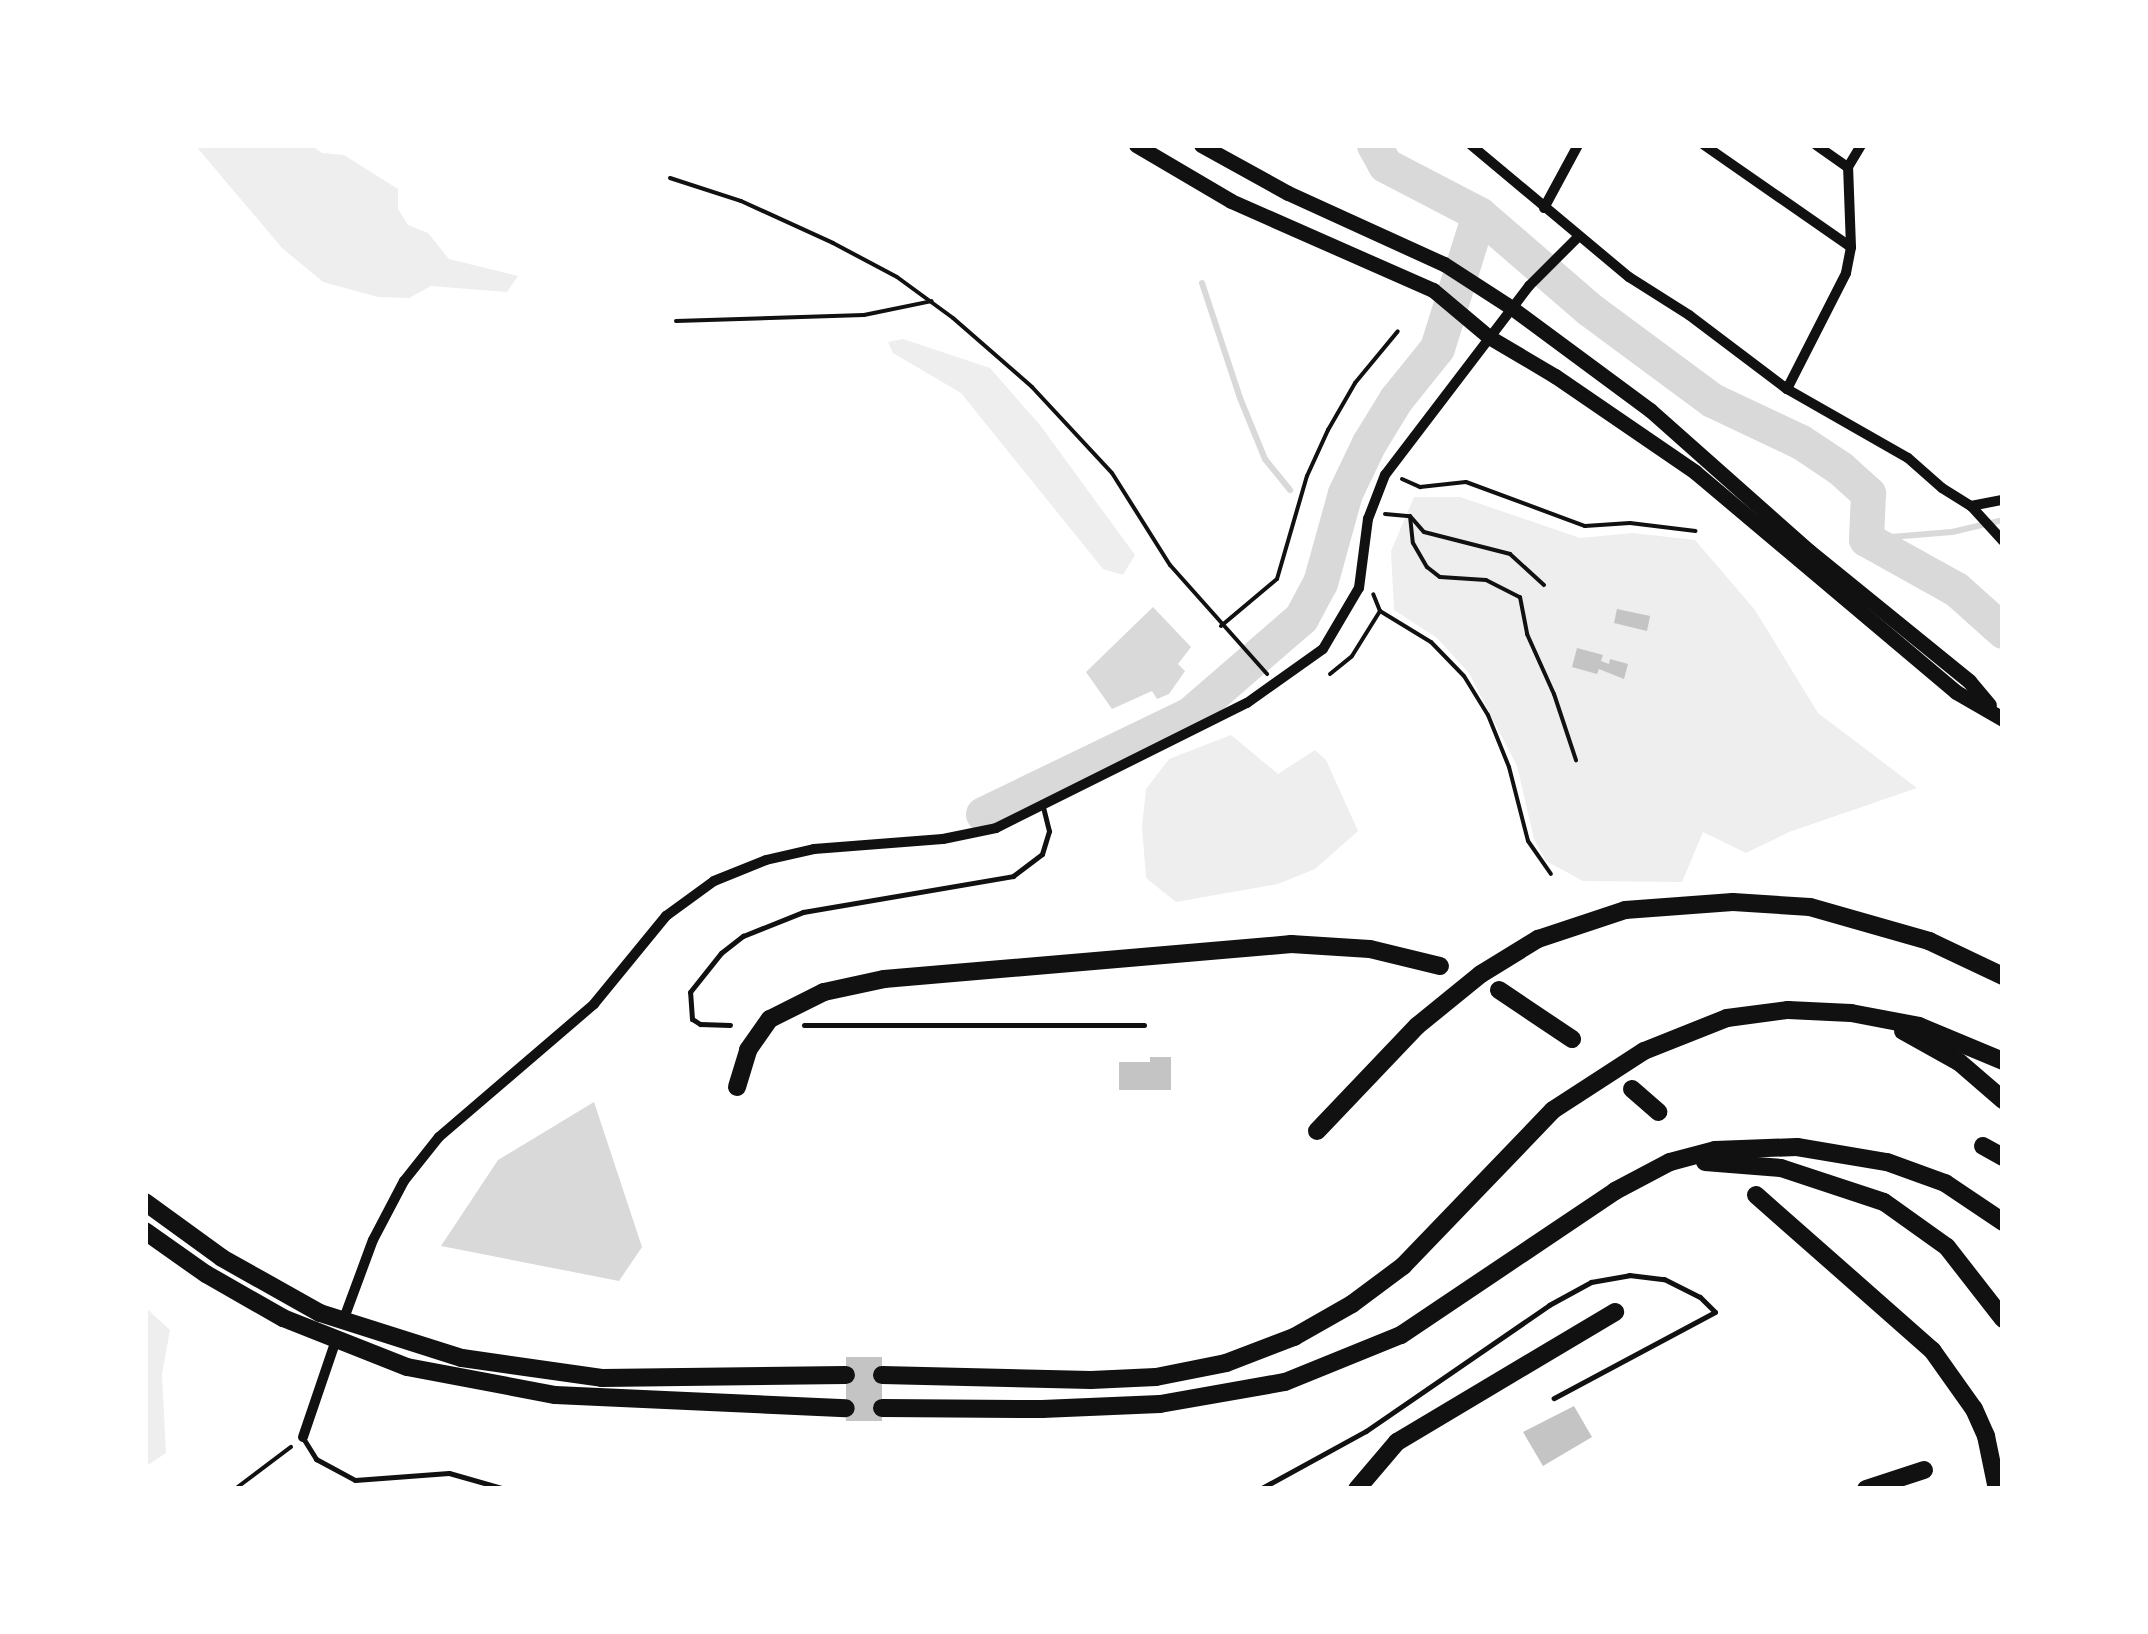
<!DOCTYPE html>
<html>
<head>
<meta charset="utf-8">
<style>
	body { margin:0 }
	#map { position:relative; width:2148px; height:1634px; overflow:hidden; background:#fff; font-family:"DejaVu Sans",sans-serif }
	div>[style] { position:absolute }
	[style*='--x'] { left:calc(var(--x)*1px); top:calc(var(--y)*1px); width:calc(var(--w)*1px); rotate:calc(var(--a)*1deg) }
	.green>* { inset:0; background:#eee }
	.water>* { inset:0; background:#d9d9d9 }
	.stream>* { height:6px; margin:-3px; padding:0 3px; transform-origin:3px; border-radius:3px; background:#d9d9d9 }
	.river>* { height:35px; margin:-17.5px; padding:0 17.5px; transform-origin:17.5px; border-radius:17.5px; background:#d9d9d9 }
	.building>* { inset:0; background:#c4c4c4 }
	.path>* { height:4px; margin:-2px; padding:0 2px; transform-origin:2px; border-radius:2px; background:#111 }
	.service>* { height:5px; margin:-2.5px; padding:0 2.5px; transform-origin:2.5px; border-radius:2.5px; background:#111 }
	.minor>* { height:10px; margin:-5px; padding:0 5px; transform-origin:5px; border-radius:5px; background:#111 }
	.primary>* { height:15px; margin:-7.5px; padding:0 7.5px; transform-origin:7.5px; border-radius:7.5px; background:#111 }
	.motorway>* { height:18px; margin:-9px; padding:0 9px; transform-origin:9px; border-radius:9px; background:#111 }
	span { translate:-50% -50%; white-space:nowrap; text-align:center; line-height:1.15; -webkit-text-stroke:10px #fff; paint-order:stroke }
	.frame { position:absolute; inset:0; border:148px solid #fff; pointer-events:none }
</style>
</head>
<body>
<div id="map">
	<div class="green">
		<div style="clip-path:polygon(195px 145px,311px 145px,322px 153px,344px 155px,398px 189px,398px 209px,408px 225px,428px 233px,449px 259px,518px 276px,507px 292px,431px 286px,409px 298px,378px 297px,323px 282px,282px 248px)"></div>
		<div style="clip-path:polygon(903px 339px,990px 368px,1040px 425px,1135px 555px,1123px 575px,1103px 569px,961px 393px,893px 353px,888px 342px)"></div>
		<div style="clip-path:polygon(1414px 497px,1460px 497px,1580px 538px,1633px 533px,1695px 540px,1755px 610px,1818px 713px,1917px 788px,1789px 832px,1746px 853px,1703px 832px,1682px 882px,1583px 881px,1546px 861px,1534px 839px,1517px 766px,1469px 673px,1437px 638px,1394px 610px,1391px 551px)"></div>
		<div style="clip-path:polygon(1231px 735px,1278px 774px,1315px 750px,1326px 760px,1358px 831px,1315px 869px,1278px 884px,1176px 902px,1146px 878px,1142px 826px,1146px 789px,1169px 759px)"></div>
		<div style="clip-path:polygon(145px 1307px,170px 1330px,162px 1374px,166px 1453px,145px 1467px)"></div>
	</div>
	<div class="water">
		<div style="clip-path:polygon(1153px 607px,1191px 647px,1178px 664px,1185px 671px,1169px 694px,1157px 699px,1152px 691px,1112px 709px,1086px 672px)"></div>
		<div style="clip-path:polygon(594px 1102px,642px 1247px,619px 1281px,441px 1246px,498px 1160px)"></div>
	</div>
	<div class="stream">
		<div style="--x:1202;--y:283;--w:121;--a:71.7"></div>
		<div style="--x:1240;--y:398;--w:66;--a:67.7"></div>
		<div style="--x:1265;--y:459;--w:40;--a:51"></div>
		<div style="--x:1866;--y:539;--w:86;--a:-4.7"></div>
		<div style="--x:1952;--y:532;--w:52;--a:-13.2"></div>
	</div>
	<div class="river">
		<div style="--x:1374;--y:145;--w:23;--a:61"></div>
		<div style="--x:1385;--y:165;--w:106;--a:27.5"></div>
		<div style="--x:1479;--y:214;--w:145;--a:40.8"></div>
		<div style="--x:1589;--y:309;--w:153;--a:36.5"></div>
		<div style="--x:1712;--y:400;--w:98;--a:25.3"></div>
		<div style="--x:1801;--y:442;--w:47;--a:33.7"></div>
		<div style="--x:1840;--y:468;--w:38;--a:42"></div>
		<div style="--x:1868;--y:493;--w:46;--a:92.5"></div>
		<div style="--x:1866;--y:539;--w:103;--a:29.1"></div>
		<div style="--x:1956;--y:589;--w:63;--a:41.8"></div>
		<div style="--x:983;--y:814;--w:230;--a:-25.8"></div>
		<div style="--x:1190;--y:714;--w:147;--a:-40.9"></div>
		<div style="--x:1301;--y:618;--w:40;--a:-62"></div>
		<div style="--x:1320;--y:583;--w:93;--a:-74.5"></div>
		<div style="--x:1345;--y:493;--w:55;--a:-64.4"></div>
		<div style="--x:1369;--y:443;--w:52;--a:-58.5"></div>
		<div style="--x:1396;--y:399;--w:65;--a:-51.2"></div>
		<div style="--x:1437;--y:348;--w:140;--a:-72.6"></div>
	</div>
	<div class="building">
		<div style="clip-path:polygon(1617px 609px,1650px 616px,1647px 631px,1614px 623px)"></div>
		<div style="clip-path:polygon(1577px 648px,1603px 655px,1601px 661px,1609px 664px,1610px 659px,1628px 664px,1624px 679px,1599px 669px,1597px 674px,1572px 667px)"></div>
		<div style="clip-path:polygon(1150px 1057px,1171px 1057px,1171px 1090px,1119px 1090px,1119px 1062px,1150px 1062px)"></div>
		<div style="clip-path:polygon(846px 1357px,882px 1357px,882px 1421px,846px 1421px)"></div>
		<div style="clip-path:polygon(1574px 1406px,1592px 1437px,1543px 1466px,1523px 1432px)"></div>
	</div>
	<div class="path">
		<div style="--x:670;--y:178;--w:75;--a:17.9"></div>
		<div style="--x:741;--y:201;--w:101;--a:24.5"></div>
		<div style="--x:833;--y:243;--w:72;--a:28"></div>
		<div style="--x:897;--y:277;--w:69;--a:36.2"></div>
		<div style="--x:953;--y:318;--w:105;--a:41.1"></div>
		<div style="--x:1032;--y:387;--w:117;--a:47.1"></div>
		<div style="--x:1112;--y:473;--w:109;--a:57.8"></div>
		<div style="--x:1170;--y:565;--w:146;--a:48.3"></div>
		<div style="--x:676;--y:321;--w:188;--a:-1.8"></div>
		<div style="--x:864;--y:315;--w:69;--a:-11.6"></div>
		<div style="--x:1402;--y:479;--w:20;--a:24"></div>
		<div style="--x:1420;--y:487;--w:46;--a:-6.2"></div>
		<div style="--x:1466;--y:482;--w:127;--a:20.3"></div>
		<div style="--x:1585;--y:526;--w:45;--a:-3.8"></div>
		<div style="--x:1630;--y:523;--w:66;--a:6.9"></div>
		<div style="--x:1385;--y:514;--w:25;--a:5"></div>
		<div style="--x:1410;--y:516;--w:27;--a:84"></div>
		<div style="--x:1413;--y:543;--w:28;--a:60"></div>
		<div style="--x:1427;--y:567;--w:16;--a:38"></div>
		<div style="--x:1440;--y:577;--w:46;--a:3.7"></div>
		<div style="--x:1486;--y:580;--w:38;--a:27"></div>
		<div style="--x:1520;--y:597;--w:38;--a:79"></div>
		<div style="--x:1527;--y:634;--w:66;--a:65.8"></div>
		<div style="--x:1554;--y:694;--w:70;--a:71.6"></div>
		<div style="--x:1410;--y:516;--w:21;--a:49"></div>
		<div style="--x:1424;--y:532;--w:89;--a:14.3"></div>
		<div style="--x:1510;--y:554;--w:46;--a:42.4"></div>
		<div style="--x:1380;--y:611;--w:60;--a:31.3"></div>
		<div style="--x:1431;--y:642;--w:47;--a:45.9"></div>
		<div style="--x:1464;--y:676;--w:46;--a:58.4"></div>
		<div style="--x:1488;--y:715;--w:56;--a:68"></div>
		<div style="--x:1509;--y:767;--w:76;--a:75.6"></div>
		<div style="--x:1528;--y:841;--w:40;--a:55.1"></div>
		<div style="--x:1221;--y:626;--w:73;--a:-40"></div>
		<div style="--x:1277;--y:579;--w:107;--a:-73.8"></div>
		<div style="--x:1307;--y:476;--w:51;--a:-65.5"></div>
		<div style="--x:1328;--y:430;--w:54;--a:-60.1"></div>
		<div style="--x:1355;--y:383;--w:67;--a:-50.4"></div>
		<div style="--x:1330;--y:674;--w:28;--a:-39"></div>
		<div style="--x:1352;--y:656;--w:53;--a:-58.1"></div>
		<div style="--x:1380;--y:611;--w:18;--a:-112"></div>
		<div style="--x:235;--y:1489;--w:70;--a:-36.9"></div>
	</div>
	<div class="service">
		<div style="--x:730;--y:1025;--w:30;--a:-178"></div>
		<div style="--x:700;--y:1024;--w:9;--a:-148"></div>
		<div style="--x:692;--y:1019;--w:27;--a:-94"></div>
		<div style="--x:690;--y:992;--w:50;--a:-51.5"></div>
		<div style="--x:721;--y:953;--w:28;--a:-38"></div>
		<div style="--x:743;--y:936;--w:65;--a:-21.8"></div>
		<div style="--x:803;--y:912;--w:213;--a:-9.7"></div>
		<div style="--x:1013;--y:876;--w:36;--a:-37"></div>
		<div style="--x:1042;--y:854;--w:24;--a:-73"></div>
		<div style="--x:1049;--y:831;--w:25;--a:-104"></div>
		<div style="--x:804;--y:1025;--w:340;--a:0"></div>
		<div style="--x:303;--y:1438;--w:25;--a:58"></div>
		<div style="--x:316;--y:1459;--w:44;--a:28.3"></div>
		<div style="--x:355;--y:1480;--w:94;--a:-4.3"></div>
		<div style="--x:449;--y:1473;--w:58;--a:15.9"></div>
		<div style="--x:1260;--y:1489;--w:121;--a:-28.7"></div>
		<div style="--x:1366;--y:1431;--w:222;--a:-34.5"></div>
		<div style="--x:1549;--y:1305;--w:48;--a:-28.7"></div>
		<div style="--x:1591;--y:1282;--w:39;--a:-10"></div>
		<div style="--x:1629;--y:1275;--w:35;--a:7"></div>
		<div style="--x:1664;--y:1279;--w:40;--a:26.6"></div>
		<div style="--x:1700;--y:1297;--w:21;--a:45"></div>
		<div style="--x:1715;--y:1312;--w:183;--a:151.9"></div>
	</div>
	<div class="minor">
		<div style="--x:1471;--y:145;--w:206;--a:39.9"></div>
		<div style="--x:1629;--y:277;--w:71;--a:32.3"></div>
		<div style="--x:1689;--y:315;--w:123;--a:37.1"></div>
		<div style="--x:1787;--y:389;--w:139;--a:29.7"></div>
		<div style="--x:1908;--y:458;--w:45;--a:41.4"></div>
		<div style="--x:1942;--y:488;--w:34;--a:32"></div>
		<div style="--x:1971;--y:506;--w:47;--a:47.6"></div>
		<div style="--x:1704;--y:145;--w:179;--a:34.8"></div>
		<div style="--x:1816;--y:145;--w:39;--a:35"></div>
		<div style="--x:1544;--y:208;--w:72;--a:-61.6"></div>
		<div style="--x:1787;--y:389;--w:130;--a:-63"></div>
		<div style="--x:1846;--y:273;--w:26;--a:-79"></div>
		<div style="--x:1851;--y:247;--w:80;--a:-92.1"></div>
		<div style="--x:1848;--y:167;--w:26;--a:-59"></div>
		<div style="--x:1971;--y:506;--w:33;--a:-11"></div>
		<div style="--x:343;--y:1321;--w:86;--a:-69.7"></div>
		<div style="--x:373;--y:1240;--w:67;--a:-62.3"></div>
		<div style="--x:404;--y:1181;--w:56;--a:-51.5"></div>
		<div style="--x:439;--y:1137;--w:204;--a:-40.6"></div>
		<div style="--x:594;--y:1004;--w:114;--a:-50.7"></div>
		<div style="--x:666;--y:916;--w:59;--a:-36.1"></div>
		<div style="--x:714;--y:881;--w:56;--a:-22"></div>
		<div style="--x:766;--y:860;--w:49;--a:-12.9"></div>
		<div style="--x:814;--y:849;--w:129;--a:-4.4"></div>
		<div style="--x:943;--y:839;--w:54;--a:-11.7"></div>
		<div style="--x:996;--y:828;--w:280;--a:-26.5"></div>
		<div style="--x:1247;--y:703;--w:93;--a:-35.4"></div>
		<div style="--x:1323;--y:649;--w:71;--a:-59.5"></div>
		<div style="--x:1359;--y:588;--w:70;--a:-82.6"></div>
		<div style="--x:1368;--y:519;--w:47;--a:-68.9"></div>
		<div style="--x:1385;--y:475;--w:238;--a:-52.7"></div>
		<div style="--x:1529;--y:286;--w:69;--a:-45"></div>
		<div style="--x:303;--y:1437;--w:106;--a:-71.2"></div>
	</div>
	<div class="primary">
		<div style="--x:1136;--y:145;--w:110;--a:30.5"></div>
		<div style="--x:1231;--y:201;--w:221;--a:23.8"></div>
		<div style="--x:1433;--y:290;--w:73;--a:40"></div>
		<div style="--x:1489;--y:337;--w:77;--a:30.6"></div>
		<div style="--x:1555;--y:376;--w:170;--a:34.4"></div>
		<div style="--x:1695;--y:472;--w:341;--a:40.1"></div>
		<div style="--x:1956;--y:692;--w:54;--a:29.9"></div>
		<div style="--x:1201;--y:145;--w:99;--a:28.9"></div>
		<div style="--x:1288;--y:193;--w:171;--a:24.5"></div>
		<div style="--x:1444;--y:264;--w:81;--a:32.9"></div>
		<div style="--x:1512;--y:308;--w:172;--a:36.5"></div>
		<div style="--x:1650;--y:410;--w:213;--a:41.6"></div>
		<div style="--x:1809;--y:551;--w:206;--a:39.1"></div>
		<div style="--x:1969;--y:681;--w:31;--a:50"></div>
	</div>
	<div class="motorway">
		<div style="--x:1499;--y:990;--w:88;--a:33.9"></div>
		<div style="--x:1903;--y:1031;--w:64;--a:29"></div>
		<div style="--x:1959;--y:1062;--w:58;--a:40.8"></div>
		<div style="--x:737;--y:1087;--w:39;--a:-73"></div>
		<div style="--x:748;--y:1050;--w:38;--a:-55"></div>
		<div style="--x:770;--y:1019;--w:60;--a:-26.6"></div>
		<div style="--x:824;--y:992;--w:61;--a:-12.2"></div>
		<div style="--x:884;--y:979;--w:409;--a:-4.9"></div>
		<div style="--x:1291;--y:944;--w:79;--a:3.6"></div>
		<div style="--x:1370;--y:949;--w:72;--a:13.7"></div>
		<div style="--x:1632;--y:1089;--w:35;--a:41"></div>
		<div style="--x:1317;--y:1131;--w:145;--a:-46.4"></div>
		<div style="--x:1417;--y:1026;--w:82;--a:-39.1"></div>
		<div style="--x:1481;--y:974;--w:67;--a:-31.6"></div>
		<div style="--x:1538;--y:939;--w:92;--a:-18.4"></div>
		<div style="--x:1625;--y:910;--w:108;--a:-4.2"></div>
		<div style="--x:1733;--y:902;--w:77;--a:3.7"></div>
		<div style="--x:1810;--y:907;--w:124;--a:15.9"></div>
		<div style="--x:1929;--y:941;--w:82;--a:25.3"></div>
		<div style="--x:1983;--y:1146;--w:23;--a:29"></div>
		<div style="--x:1705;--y:1162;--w:76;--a:4.5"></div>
		<div style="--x:1781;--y:1168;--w:108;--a:18.3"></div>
		<div style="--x:1884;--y:1202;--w:77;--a:35.5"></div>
		<div style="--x:1947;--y:1247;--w:91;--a:52.1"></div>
		<div style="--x:1756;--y:1195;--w:235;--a:41.4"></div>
		<div style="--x:1932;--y:1350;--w:72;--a:54.6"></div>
		<div style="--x:1974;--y:1409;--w:30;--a:66"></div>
		<div style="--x:1986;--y:1436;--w:54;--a:78.3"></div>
		<div style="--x:145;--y:1202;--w:95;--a:36"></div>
		<div style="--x:222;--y:1258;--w:112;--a:29.3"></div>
		<div style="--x:320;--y:1313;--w:149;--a:17.6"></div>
		<div style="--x:462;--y:1358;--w:141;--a:8.1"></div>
		<div style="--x:602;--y:1378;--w:244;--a:-0.7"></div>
		<div style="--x:145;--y:1231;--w:75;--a:35.2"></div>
		<div style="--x:206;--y:1274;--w:89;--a:29.7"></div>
		<div style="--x:283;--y:1318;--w:133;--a:21.6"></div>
		<div style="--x:407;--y:1367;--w:151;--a:10.7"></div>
		<div style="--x:555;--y:1395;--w:291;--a:2.6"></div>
		<div style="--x:882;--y:1375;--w:209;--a:1.4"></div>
		<div style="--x:1091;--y:1380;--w:65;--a:-2.6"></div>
		<div style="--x:1156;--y:1377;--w:71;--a:-11.3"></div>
		<div style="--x:1226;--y:1363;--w:73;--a:-20.9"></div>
		<div style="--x:1294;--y:1337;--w:67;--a:-29.6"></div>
		<div style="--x:1352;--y:1304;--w:64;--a:-36.7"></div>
		<div style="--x:1403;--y:1266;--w:216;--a:-46.1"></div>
		<div style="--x:1553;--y:1110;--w:108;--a:-33"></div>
		<div style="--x:1644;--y:1051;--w:89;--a:-21.7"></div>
		<div style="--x:1727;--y:1018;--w:62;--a:-7.5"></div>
		<div style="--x:1788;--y:1010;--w:63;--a:2.7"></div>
		<div style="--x:1851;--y:1013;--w:69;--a:10.8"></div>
		<div style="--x:1919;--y:1026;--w:91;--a:22.6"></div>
		<div style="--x:882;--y:1408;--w:160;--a:0.4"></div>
		<div style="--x:1042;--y:1409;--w:118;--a:-2.4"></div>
		<div style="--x:1160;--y:1404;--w:127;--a:-10"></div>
		<div style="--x:1285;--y:1382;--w:125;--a:-22.1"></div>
		<div style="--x:1401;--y:1335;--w:258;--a:-33.9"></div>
		<div style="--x:1615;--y:1191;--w:62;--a:-27.8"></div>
		<div style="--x:1670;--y:1162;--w:47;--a:-14.9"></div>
		<div style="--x:1715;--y:1150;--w:82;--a:-2.1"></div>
		<div style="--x:1797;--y:1147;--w:91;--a:9.5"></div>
		<div style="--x:1887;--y:1162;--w:62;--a:19.9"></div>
		<div style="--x:1945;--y:1183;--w:70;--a:33.9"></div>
		<div style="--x:1357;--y:1489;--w:62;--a:-49.6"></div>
		<div style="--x:1397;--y:1442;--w:254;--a:-30.8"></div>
		<div style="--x:1866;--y:1489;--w:61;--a:-18.1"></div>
	</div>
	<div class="frame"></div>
</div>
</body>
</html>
